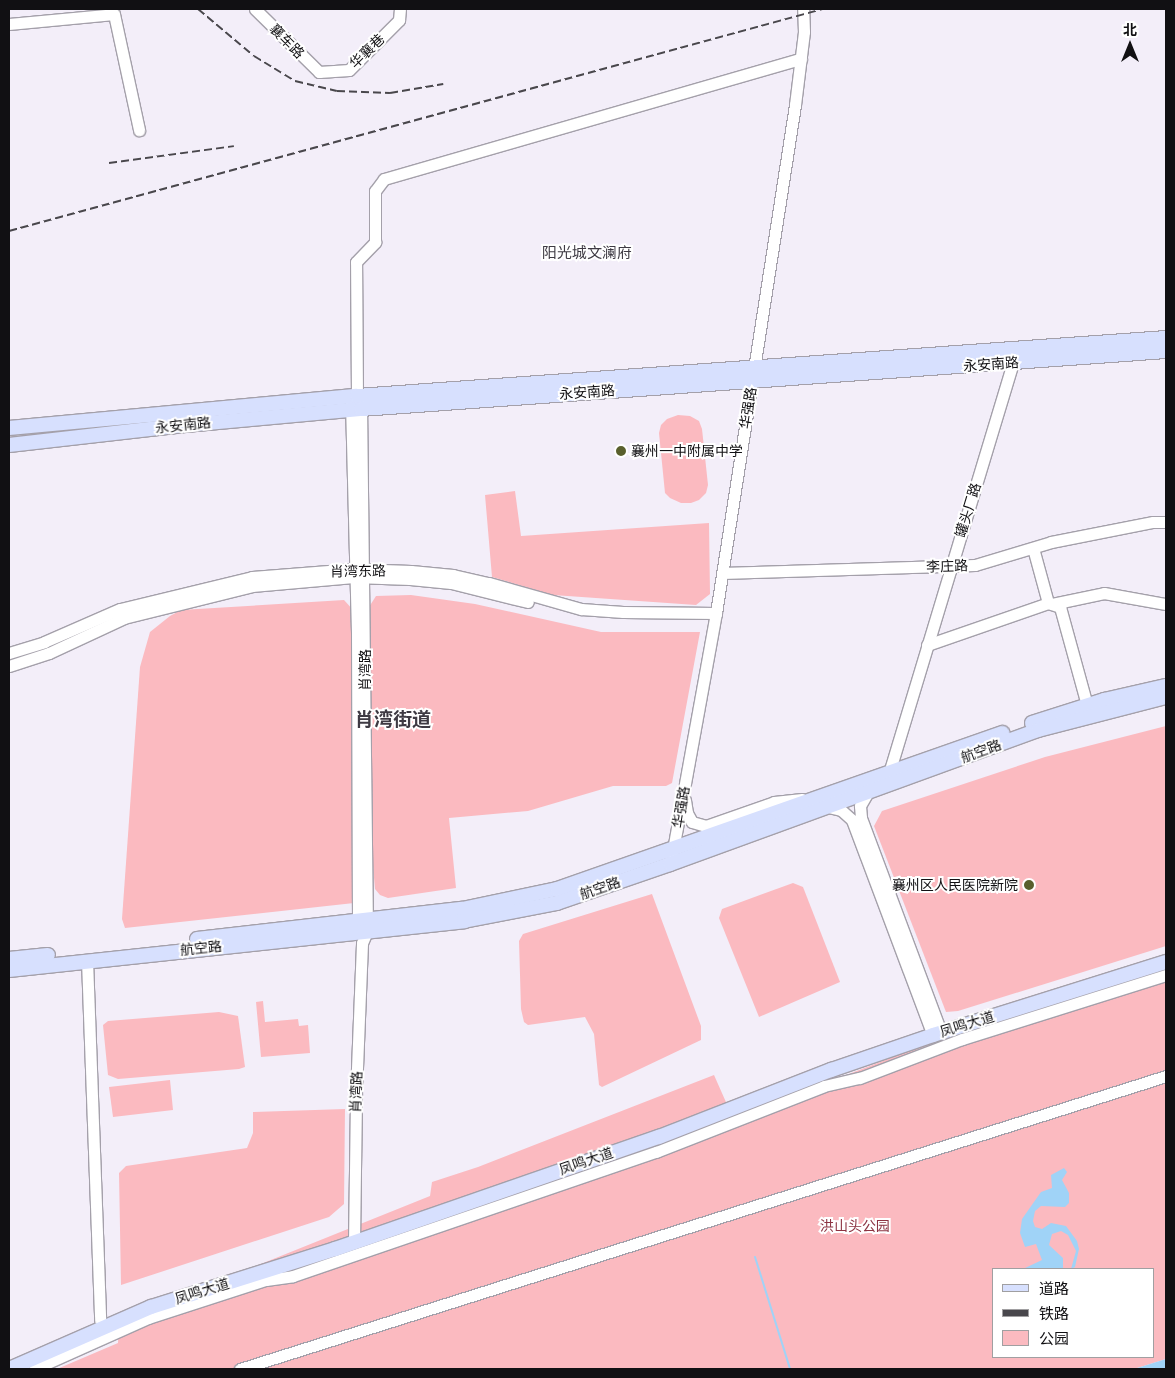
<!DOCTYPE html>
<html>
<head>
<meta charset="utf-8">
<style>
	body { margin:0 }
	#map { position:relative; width:1175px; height:1378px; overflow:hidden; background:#f3eef9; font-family:"Noto Sans","Noto Sans SC",sans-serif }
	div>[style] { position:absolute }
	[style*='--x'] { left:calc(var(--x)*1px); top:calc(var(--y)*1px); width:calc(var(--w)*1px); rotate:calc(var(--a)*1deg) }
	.green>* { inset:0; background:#fbbac0 }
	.water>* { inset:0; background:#a0d3f7 }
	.stream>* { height:2px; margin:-1px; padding:0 1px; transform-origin:1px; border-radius:1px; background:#a0d3f7 }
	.roads { filter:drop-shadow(1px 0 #a4a0aa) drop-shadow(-1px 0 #a4a0aa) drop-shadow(0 1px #a4a0aa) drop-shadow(0 -1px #a4a0aa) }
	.minor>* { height:11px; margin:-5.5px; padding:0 5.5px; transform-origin:5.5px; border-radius:5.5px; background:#fff }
	.major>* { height:14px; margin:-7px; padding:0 7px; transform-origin:7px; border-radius:7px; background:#d7e0fe }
	.rail>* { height:2px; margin-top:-1px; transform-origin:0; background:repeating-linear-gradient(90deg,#49474c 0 8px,transparent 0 12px) }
	.dots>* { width:14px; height:14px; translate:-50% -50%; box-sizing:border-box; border:2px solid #fff; border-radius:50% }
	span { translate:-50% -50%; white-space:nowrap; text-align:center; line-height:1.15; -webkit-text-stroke:4px #fff; paint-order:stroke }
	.street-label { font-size:14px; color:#111013 }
	.poi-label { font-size:14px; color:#111013 }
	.left { translate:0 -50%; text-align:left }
	.right { translate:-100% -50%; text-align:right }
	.park-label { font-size:14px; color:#8c3342 }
	.neighbourhood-label { font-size:15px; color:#3e3a43 }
	.district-label { font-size:19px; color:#3e3a43; font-weight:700 }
	.frame { position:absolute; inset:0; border:10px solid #111013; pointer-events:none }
	.legend { position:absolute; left:992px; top:1268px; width:162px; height:90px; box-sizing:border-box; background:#fff; border:1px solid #a09fa1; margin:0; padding:6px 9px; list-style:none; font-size:15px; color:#111013 }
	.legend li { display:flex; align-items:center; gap:10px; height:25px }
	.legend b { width:25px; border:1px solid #a09fa1 }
	.north { position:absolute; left:1105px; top:20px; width:50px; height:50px; -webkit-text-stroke:4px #fff; paint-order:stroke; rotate:0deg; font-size:14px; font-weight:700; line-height:20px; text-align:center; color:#111013 }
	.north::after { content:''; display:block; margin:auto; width:18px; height:22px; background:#111013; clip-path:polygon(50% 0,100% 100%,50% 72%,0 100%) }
</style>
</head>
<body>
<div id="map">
	<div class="green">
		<div style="clip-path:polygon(678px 415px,690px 416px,699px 421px,702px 429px,708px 485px,706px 493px,699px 500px,691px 503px,681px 503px,670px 498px,665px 493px,659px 433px,661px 425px,667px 419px)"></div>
		<div style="clip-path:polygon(515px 491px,521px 536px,709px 523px,710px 594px,696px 605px,553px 595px,492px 577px,485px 495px)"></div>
		<div style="clip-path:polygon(411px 595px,475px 604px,601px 632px,700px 632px,672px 783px,666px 786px,613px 786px,528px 811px,449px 818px,456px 888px,388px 898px,380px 895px,375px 889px,373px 866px,369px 607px,376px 596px)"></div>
		<div style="clip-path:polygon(344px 600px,354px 611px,354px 903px,125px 928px,122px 919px,140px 667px,150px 632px,170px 616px,181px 610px)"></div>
		<div style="clip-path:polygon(1166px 726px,1166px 946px,958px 1011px,946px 1012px,874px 826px,882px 811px,1045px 757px)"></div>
		<div style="clip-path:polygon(793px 883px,803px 887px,840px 982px,759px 1017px,719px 918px,722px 909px)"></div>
		<div style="clip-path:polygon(652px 894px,701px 1026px,701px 1040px,602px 1087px,599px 1085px,594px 1034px,585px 1017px,528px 1025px,524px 1022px,521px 1009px,519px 941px,523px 934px)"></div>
		<div style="clip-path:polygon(evenodd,1166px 971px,1166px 1359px,1134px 1369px,57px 1369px,118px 1343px,119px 1321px,430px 1196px,432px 1182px,478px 1167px,714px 1075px,733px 1118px,938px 1040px,1166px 971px,994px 1269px,1154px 1269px,1154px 1357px,994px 1357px,994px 1269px)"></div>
		<div style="clip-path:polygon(263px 1001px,265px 1022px,298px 1019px,299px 1026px,308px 1025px,310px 1053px,261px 1057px,256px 1002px)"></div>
		<div style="clip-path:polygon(219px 1012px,238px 1016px,245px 1067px,239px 1069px,118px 1079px,108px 1075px,103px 1025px,108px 1021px)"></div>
		<div style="clip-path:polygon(170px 1080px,173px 1110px,113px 1117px,109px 1087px)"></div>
		<div style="clip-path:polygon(345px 1109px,344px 1204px,329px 1217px,121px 1285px,119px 1173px,126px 1166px,247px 1148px,253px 1133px,253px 1112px)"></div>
	</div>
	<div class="water">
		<div style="clip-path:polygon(1064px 1168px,1067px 1172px,1062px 1180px,1069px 1193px,1069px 1203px,1065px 1207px,1041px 1206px,1035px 1211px,1033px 1221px,1035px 1227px,1042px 1229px,1051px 1223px,1066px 1226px,1077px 1241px,1079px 1249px,1075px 1267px,1071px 1269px,1076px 1251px,1068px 1235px,1061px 1231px,1052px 1234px,1049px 1245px,1063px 1258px,1063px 1269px,1023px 1269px,1042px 1260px,1036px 1244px,1025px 1247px,1020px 1233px,1022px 1219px,1041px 1192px,1052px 1188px,1051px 1175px)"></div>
		<div style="clip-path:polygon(1166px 1359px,1166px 1369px,1134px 1369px)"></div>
	</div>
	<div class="stream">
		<div style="--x:755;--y:1257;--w:117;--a:72.6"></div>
	</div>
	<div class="roads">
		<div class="minor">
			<div style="--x:255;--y:9;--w:90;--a:44.5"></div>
			<div style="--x:319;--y:72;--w:30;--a:-4"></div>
			<div style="--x:349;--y:70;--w:71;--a:-45"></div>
			<div style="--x:399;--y:20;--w:11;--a:-85"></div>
			<div style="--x:9;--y:24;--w:105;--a:-5.4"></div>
			<div style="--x:114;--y:14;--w:119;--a:77.8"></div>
			<div style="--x:357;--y:396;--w:134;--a:-90.4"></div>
			<div style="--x:356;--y:262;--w:28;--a:-46"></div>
			<div style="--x:375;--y:242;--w:51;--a:-90"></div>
			<div style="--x:375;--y:191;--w:15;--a:-53"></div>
			<div style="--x:384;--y:179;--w:434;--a:-16.1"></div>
			<div style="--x:351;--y:403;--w:230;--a:88.5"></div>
			<div style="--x:357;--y:633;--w:294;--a:89.8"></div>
			<div style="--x:1033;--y:548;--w:57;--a:74.7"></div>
			<div style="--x:1048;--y:603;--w:13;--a:18"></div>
			<div style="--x:1060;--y:607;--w:102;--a:74.6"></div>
			<div style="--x:722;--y:573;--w:253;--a:-1.8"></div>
			<div style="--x:975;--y:565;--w:79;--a:-16.8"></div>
			<div style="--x:1051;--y:542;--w:104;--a:-11.1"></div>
			<div style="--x:1153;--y:522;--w:13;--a:0"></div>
			<div style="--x:1052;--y:604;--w:53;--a:-11.9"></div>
			<div style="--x:1104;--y:593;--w:63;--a:10.1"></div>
			<div style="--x:927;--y:645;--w:128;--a:-19.1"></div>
			<div style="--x:9;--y:653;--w:37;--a:-17"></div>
			<div style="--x:44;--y:642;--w:83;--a:-23.5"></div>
			<div style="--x:120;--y:609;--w:136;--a:-13.6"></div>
			<div style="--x:252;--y:577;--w:102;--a:-4.5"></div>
			<div style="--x:354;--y:569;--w:57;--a:2"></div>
			<div style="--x:411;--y:571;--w:42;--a:5.4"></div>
			<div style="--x:453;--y:575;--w:37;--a:13"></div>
			<div style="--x:489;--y:583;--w:96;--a:15.8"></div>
			<div style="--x:581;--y:609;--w:42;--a:4.1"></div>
			<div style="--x:623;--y:612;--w:93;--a:0.6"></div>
			<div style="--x:9;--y:666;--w:42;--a:-18"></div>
			<div style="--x:49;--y:653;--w:83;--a:-25"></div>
			<div style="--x:124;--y:618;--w:132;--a:-14"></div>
			<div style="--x:252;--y:586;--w:102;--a:-5"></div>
			<div style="--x:354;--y:577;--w:56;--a:2"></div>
			<div style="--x:410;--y:579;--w:41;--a:5.6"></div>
			<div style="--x:451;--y:583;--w:79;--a:13.9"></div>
			<div style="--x:889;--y:773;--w:429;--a:-73.2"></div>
			<div style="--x:868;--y:792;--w:16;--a:120"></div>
			<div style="--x:860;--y:806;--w:12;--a:85"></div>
			<div style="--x:861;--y:818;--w:228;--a:69.5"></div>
			<div style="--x:685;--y:800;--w:13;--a:81"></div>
			<div style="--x:687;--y:813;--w:10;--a:61"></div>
			<div style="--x:692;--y:822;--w:15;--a:16"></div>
			<div style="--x:706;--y:826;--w:72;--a:-19.4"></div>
			<div style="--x:774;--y:802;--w:28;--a:-6"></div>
			<div style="--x:828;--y:807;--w:13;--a:13"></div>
			<div style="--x:841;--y:810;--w:15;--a:42"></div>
			<div style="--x:852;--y:820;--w:230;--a:69.4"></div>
			<div style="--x:672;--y:855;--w:246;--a:-79.7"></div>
			<div style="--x:716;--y:613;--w:514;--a:-81.16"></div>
			<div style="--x:795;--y:105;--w:74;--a:-83"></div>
			<div style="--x:804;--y:32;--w:23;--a:-92"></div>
			<div style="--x:87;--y:960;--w:360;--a:87.9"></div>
			<div style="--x:354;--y:1242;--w:149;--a:-89.2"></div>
			<div style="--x:356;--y:1093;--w:150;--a:-87.7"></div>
			<div style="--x:362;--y:943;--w:13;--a:-67"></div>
			<div style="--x:367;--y:931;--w:529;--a:-90.65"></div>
			<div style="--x:34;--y:1369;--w:125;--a:-24.1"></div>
			<div style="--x:148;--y:1318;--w:124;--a:-17.9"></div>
			<div style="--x:266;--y:1280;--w:27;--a:-8"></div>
			<div style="--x:293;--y:1276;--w:384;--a:-18.9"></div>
			<div style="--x:656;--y:1152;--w:180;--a:-21.4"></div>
			<div style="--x:824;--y:1086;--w:37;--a:-13"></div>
			<div style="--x:860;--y:1078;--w:109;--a:-20.9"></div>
			<div style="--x:962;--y:1039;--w:214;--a:-17.4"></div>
			<div style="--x:240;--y:1369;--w:971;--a:-17.56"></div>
		</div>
		<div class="major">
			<div style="--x:9;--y:428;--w:349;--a:-5.3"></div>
			<div style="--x:357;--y:396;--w:811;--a:-4.1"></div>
			<div style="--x:9;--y:445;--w:168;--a:-6.5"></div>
			<div style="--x:176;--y:426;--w:186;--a:-5.3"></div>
			<div style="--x:361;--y:409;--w:807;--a:-4.12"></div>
			<div style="--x:1032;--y:723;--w:76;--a:-17.7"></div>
			<div style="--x:1104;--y:700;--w:64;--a:-12.7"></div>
			<div style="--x:197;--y:939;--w:267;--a:-6.5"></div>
			<div style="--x:462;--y:909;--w:97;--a:-11.9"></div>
			<div style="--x:557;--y:889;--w:472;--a:-19.3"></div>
			<div style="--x:9;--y:959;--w:39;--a:-6"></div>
			<div style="--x:9;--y:970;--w:458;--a:-6.1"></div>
			<div style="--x:464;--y:921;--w:95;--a:-11"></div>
			<div style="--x:557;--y:903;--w:120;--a:-19"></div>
			<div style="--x:670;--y:864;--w:392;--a:-20"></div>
			<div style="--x:1038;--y:730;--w:132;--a:-14.5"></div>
			<div style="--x:9;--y:1369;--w:155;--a:-23.6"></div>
			<div style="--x:151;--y:1307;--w:193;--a:-17.5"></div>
			<div style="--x:335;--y:1249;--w:343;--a:-19.1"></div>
			<div style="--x:659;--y:1137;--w:185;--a:-21.3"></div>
			<div style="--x:831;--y:1070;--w:108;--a:-18.9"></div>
			<div style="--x:933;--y:1035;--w:244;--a:-17.4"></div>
		</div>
	</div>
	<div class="rail">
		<div style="--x:198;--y:9;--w:73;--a:40"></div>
		<div style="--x:254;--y:56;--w:48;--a:31.4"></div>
		<div style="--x:295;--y:81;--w:43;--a:13.4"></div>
		<div style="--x:337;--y:91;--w:53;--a:2.2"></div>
		<div style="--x:390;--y:93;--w:54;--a:-9.6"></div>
		<div style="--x:109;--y:163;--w:126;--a:-7.7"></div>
		<div style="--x:9;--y:231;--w:844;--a:-15.26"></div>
	</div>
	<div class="dots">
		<div style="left:621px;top:451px;background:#595f2d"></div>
		<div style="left:1029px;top:885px;background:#595f2d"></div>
	</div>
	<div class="street-label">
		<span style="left:287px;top:41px;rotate:45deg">襄车路</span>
		<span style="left:367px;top:51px;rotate:-44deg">华襄巷</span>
		<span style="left:991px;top:364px;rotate:-4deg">永安南路</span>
		<span style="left:587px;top:392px;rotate:-4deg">永安南路</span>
		<span style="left:748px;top:408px;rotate:-81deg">华强路</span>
		<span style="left:183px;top:425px;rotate:-6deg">永安南路</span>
		<span style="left:968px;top:510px;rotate:-73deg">罐头厂路</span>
		<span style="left:947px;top:566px;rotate:-2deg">李庄路</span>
		<span style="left:358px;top:571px;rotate:-1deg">肖湾东路</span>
		<span style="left:365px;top:670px;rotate:-90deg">肖湾路</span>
		<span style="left:981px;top:751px;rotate:-20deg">航空路</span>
		<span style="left:681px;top:807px;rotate:-81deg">华强路</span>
		<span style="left:600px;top:888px;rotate:-19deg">航空路</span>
		<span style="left:201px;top:948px;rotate:-6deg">航空路</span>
		<span style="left:967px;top:1024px;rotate:-17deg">凤鸣大道</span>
		<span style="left:356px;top:1092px;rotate:-88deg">肖湾路</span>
		<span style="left:586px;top:1161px;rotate:-19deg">凤鸣大道</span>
		<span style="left:202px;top:1291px;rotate:-17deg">凤鸣大道</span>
	</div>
	<div class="poi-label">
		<span class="left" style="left:631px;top:451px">襄州一中附属中学</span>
		<span class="right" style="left:1018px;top:885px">襄州区人民医院新院</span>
	</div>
	<div class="park-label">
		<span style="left:855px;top:1226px">洪山头公园</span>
	</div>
	<div class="neighbourhood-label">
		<span style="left:587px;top:253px">阳光城文澜府</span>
	</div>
	<div class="district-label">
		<span style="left:393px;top:720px">肖湾街道</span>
	</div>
	<div class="frame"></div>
	<ul class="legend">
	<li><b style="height:6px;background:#d7e0fe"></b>道路</li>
	<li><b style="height:6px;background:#49474c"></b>铁路</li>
	<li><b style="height:14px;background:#fbbac0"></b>公园</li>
	</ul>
	<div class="north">北</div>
</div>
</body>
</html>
